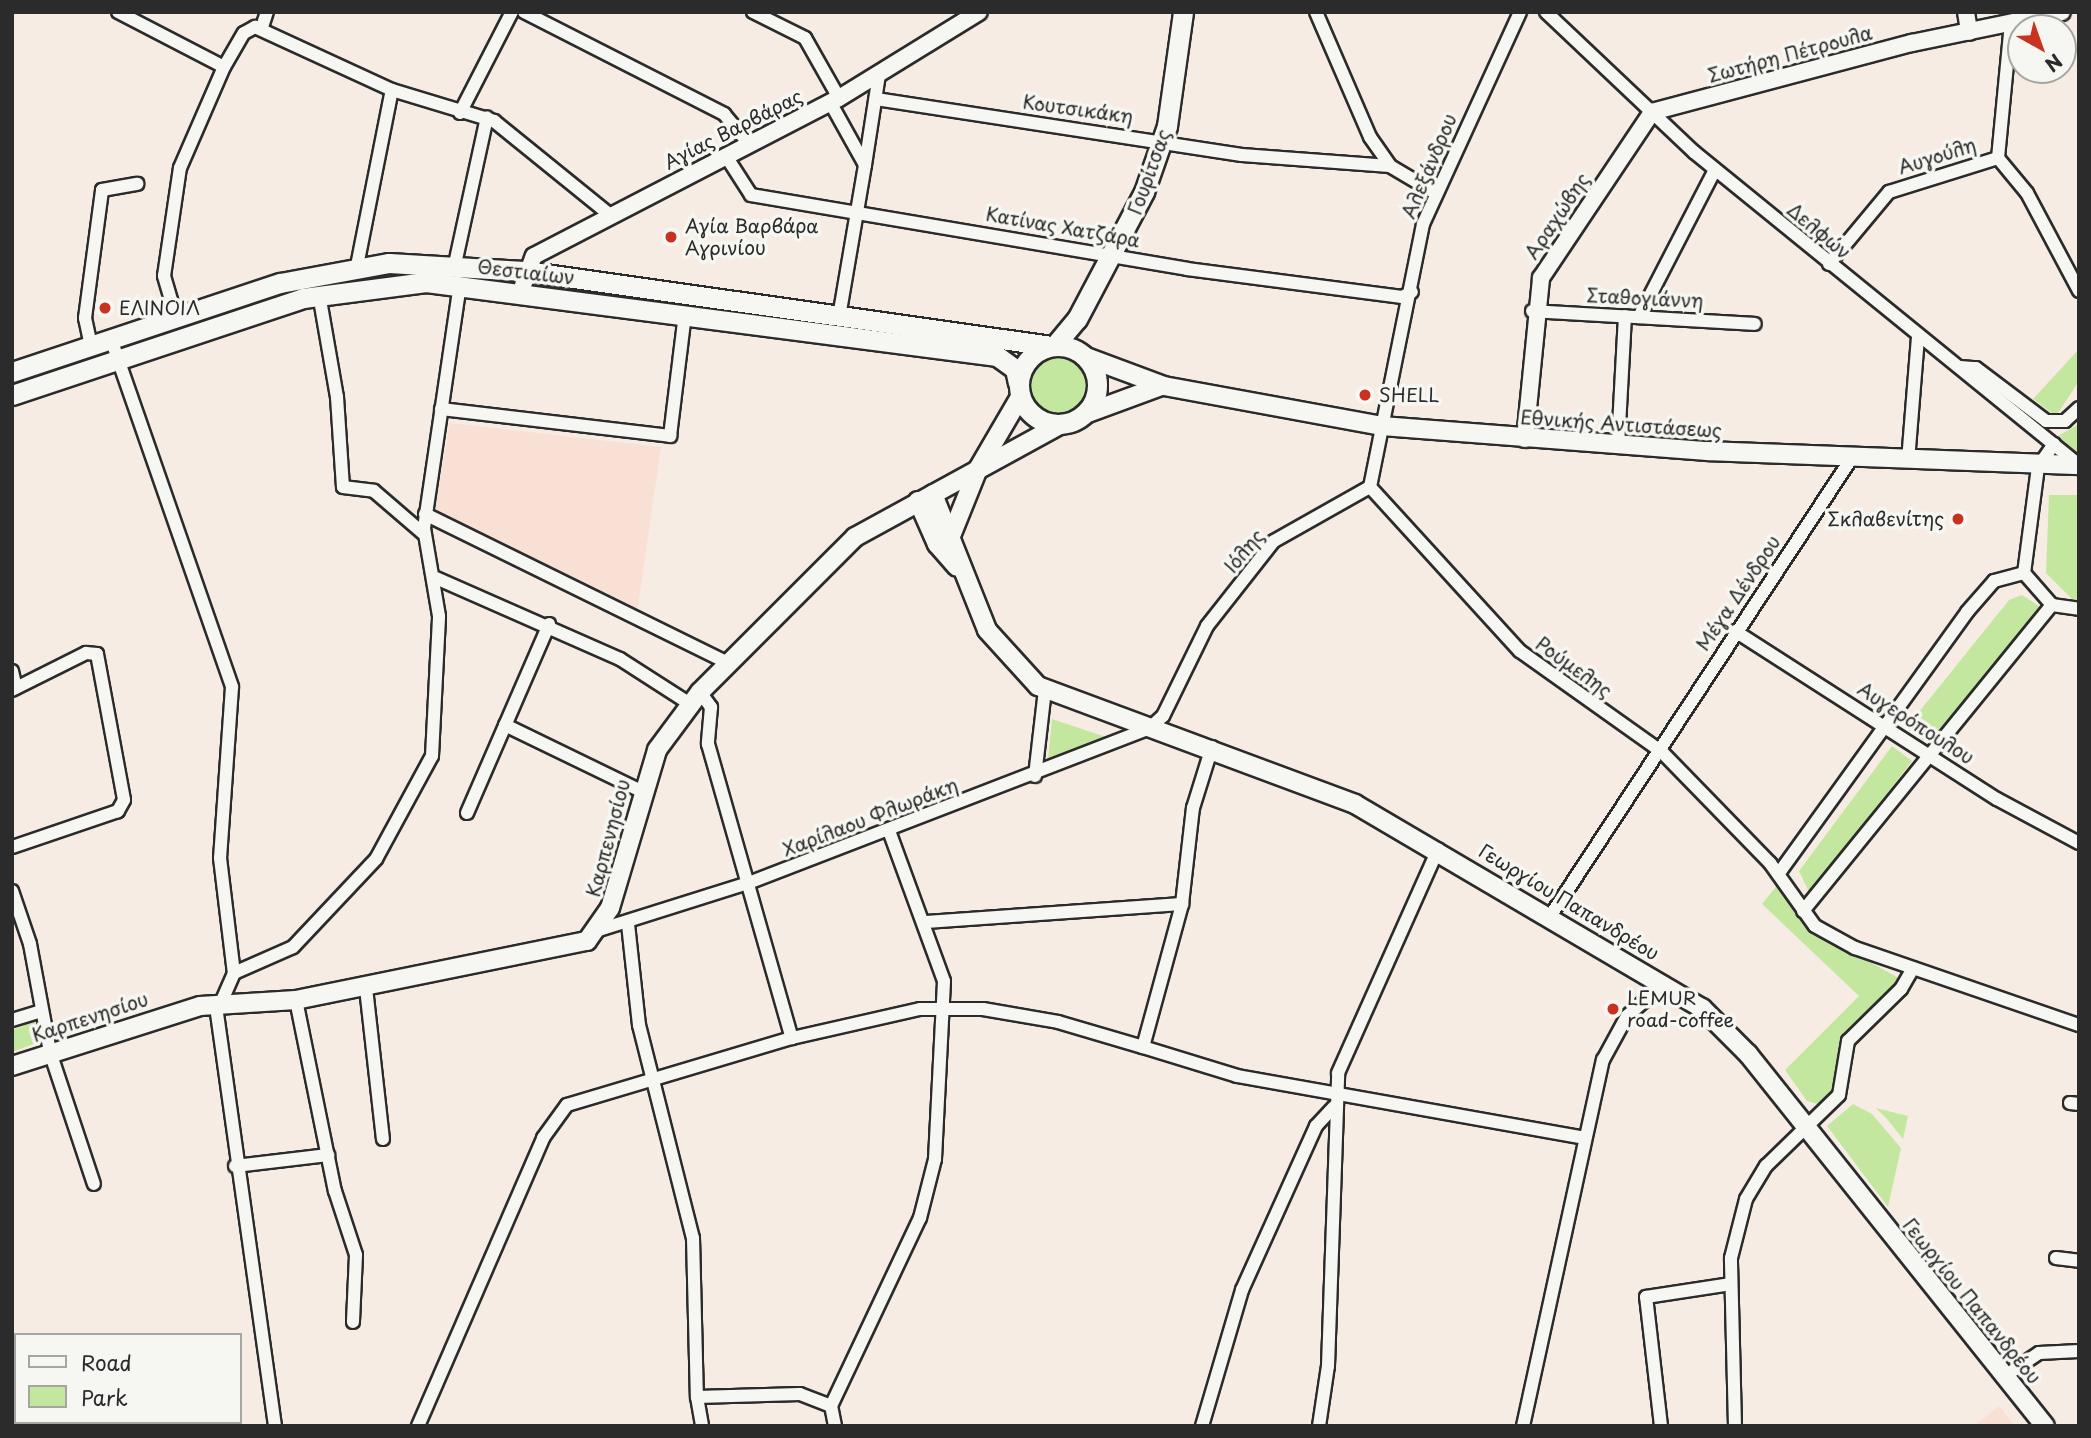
<!DOCTYPE html>
<html>
<head>
<meta charset="utf-8">
<style>
	body { margin:0 }
	#map { position:relative; width:2091px; height:1438px; overflow:hidden; background:#f7ece4; font-family:"Playpen Sans",sans-serif }
	div>[style] { position:absolute }
	[style*='--x'] { left:calc(var(--x)*1px); top:calc(var(--y)*1px); width:calc(var(--w)*1px); rotate:calc(var(--a)*1deg) }
	.built>* { inset:0; background:#f8e0d4 }
	.green>* { inset:0; background:#c4e7a0 }
	.round { border-radius:50% }
	.roads { filter:drop-shadow(2px 0 #2b2b2b) drop-shadow(-2px 0 #2b2b2b) drop-shadow(0 2px #2b2b2b) drop-shadow(0 -2px #2b2b2b) }
	.minor>* { height:12px; margin:-6px; padding:0 6px; transform-origin:6px; border-radius:6px; background:#f6f6f2 }
	.tertiary>* { height:16px; margin:-8px; padding:0 8px; transform-origin:8px; border-radius:8px; background:#f6f6f2 }
	.secondary>* { height:18px; margin:-9px; padding:0 9px; transform-origin:9px; border-radius:9px; background:#f6f6f2 }
	.primary>* { height:19px; margin:-9.5px; padding:0 9.5px; transform-origin:9.5px; border-radius:9.5px; background:#f6f6f2 }
	.primary>.ring { margin:-9.5px; padding:0; box-sizing:content-box; background:none; border:19px solid #f6f6f2; border-radius:50% }
	.dots>* { width:19px; height:19px; translate:-50% -50%; box-sizing:border-box; border:4px solid #f6f6f2; border-radius:50% }
	span { translate:-50% -50%; white-space:nowrap; text-align:center; line-height:1.15; -webkit-text-stroke:7px #f6f6f2; paint-order:stroke }
	.street-label { font-size:19px; color:#2b2b2b }
	.poi-label { font-size:19px; color:#2b2b2b }
	.left { translate:0 -50%; text-align:left }
	.right { translate:-100% -50%; text-align:right }
	.frame { position:absolute; inset:0; border:14px solid #2b2b2b; pointer-events:none }
	.legend { position:absolute; left:14px; top:1333px; width:228px; height:91px; box-sizing:border-box; background:#f6f6f2; border:2px solid #a5a5a2; margin:0; padding:9px 12px; list-style:none; font-size:21px; color:#2b2b2b }
	.legend li { display:flex; align-items:center; gap:14px; height:35px }
	.legend b { width:35px; border:2px solid #a5a5a2 }
	.north { position:absolute; left:2007px; top:14px; width:70px; height:70px; box-sizing:border-box; background:#f6f6f2; border:2px solid #a5a5a2; border-radius:50%; rotate:140deg; font-size:19px; font-weight:700; line-height:28px; text-align:center; color:#2b2b2b }
	.north::after { content:''; display:block; margin:auto; width:24px; height:32px; background:#c8321e; clip-path:polygon(50% 0,100% 100%,50% 72%,0 100%) }
</style>
</head>
<body>
<div id="map">
	<div class="built">
		<div style="clip-path:polygon(450px 423px,661px 447px,637px 613px,434px 514px)"></div>
		<div style="clip-path:polygon(1999px 1406px,2015px 1426px,1974px 1426px)"></div>
	</div>
	<div class="green">
		<div style="clip-path:polygon(2079px 349px,2079px 381px,2056px 416px,2033px 399px)"></div>
		<div class="round" style="left:1025px;top:352px;width:66px;height:66px"></div>
		<div style="clip-path:polygon(2079px 424px,2079px 454px,2058px 436px)"></div>
		<div style="clip-path:polygon(2049px 495px,2079px 495px,2079px 606px,2046px 573px)"></div>
		<div style="clip-path:polygon(2022px 595px,2039px 606px,2037px 621px,1928px 743px,1906px 728px,2009px 600px)"></div>
		<div style="clip-path:polygon(1052px 719px,1106px 737px,1106px 738px,1048px 760px)"></div>
		<div style="clip-path:polygon(1892px 746px,1912px 761px,1810px 894px,1799px 871px)"></div>
		<div style="clip-path:polygon(1778px 884px,1812px 930px,1897px 977px,1897px 989px,1842px 1039px,1837px 1084px,1821px 1105px,1807px 1101px,1785px 1070px,1859px 996px,1762px 904px)"></div>
		<div style="clip-path:polygon(35px 1021px,39px 1042px,12px 1052px,12px 1030px)"></div>
		<div style="clip-path:polygon(1853px 1104px,1872px 1114px,1901px 1148px,1888px 1207px,1827px 1126px)"></div>
		<div style="clip-path:polygon(1876px 1108px,1908px 1116px,1903px 1139px,1887px 1119px)"></div>
	</div>
	<div class="roads">
		<div class="minor">
			<div style="--x:118;--y:12;--w:119;--a:27.4"></div>
			<div style="--x:524;--y:12;--w:225;--a:27"></div>
			<div style="--x:724;--y:114;--w:39;--a:50"></div>
			<div style="--x:753;--y:12;--w:58;--a:26.6"></div>
			<div style="--x:805;--y:38;--w:69;--a:60.5"></div>
			<div style="--x:1316;--y:12;--w:136;--a:66.6"></div>
			<div style="--x:1370;--y:137;--w:35;--a:55"></div>
			<div style="--x:1546;--y:12;--w:204;--a:43.4"></div>
			<div style="--x:1694;--y:152;--w:496;--a:39.1"></div>
			<div style="--x:262;--y:27;--w:16;--a:-72"></div>
			<div style="--x:876;--y:99;--w:370;--a:8.7"></div>
			<div style="--x:1242;--y:155;--w:148;--a:4.3"></div>
			<div style="--x:1390;--y:166;--w:51;--a:30.6"></div>
			<div style="--x:830;--y:102;--w:72;--a:60.9"></div>
			<div style="--x:865;--y:165;--w:154;--a:99.7"></div>
			<div style="--x:460;--y:113;--w:114;--a:-62.8"></div>
			<div style="--x:726;--y:156;--w:46;--a:57.3"></div>
			<div style="--x:751;--y:195;--w:442;--a:9.6"></div>
			<div style="--x:1187;--y:269;--w:217;--a:7.4"></div>
			<div style="--x:1402;--y:297;--w:11;--a:-27"></div>
			<div style="--x:1998;--y:158;--w:45;--a:50.4"></div>
			<div style="--x:2027;--y:193;--w:111;--a:62"></div>
			<div style="--x:865;--y:165;--w:91;--a:-81.2"></div>
			<div style="--x:455;--y:264;--w:150;--a:-77.7"></div>
			<div style="--x:1829;--y:264;--w:94;--a:-50.2"></div>
			<div style="--x:1889;--y:192;--w:114;--a:-17.3"></div>
			<div style="--x:1998;--y:158;--w:136;--a:-84.5"></div>
			<div style="--x:357;--y:266;--w:179;--a:-78.8"></div>
			<div style="--x:319;--y:294;--w:105;--a:80.1"></div>
			<div style="--x:337;--y:397;--w:90;--a:86.2"></div>
			<div style="--x:343;--y:487;--w:31;--a:7"></div>
			<div style="--x:374;--y:491;--w:66;--a:40.7"></div>
			<div style="--x:1532;--y:311;--w:223;--a:3.3"></div>
			<div style="--x:176;--y:317;--w:43;--a:-106.3"></div>
			<div style="--x:164;--y:276;--w:109;--a:-81.6"></div>
			<div style="--x:180;--y:168;--w:110;--a:-66.5"></div>
			<div style="--x:224;--y:67;--w:39;--a:-60"></div>
			<div style="--x:244;--y:33;--w:13;--a:-29"></div>
			<div style="--x:255;--y:27;--w:151;--a:24.7"></div>
			<div style="--x:392;--y:90;--w:107;--a:16.9"></div>
			<div style="--x:494;--y:121;--w:149;--a:39"></div>
			<div style="--x:1639;--y:317;--w:165;--a:-62.7"></div>
			<div style="--x:111;--y:339;--w:368;--a:70.8"></div>
			<div style="--x:232;--y:687;--w:171;--a:94"></div>
			<div style="--x:220;--y:858;--w:116;--a:83.1"></div>
			<div style="--x:91;--y:346;--w:29;--a:-102"></div>
			<div style="--x:85;--y:318;--w:129;--a:-82.4"></div>
			<div style="--x:102;--y:190;--w:36;--a:-10"></div>
			<div style="--x:1960;--y:367;--w:16;--a:4"></div>
			<div style="--x:1976;--y:368;--w:88;--a:37.1"></div>
			<div style="--x:2046;--y:421;--w:19;--a:0"></div>
			<div style="--x:2065;--y:421;--w:19;--a:-43"></div>
			<div style="--x:441;--y:409;--w:231;--a:6.7"></div>
			<div style="--x:670;--y:436;--w:124;--a:-83"></div>
			<div style="--x:2054;--y:444;--w:28;--a:125"></div>
			<div style="--x:2038;--y:467;--w:107;--a:97.5"></div>
			<div style="--x:2024;--y:573;--w:43;--a:48.8"></div>
			<div style="--x:2052;--y:605;--w:27;--a:8"></div>
			<div style="--x:1618;--y:445;--w:129;--a:-86.9"></div>
			<div style="--x:1908;--y:461;--w:125;--a:-85.4"></div>
			<div style="--x:1370;--y:487;--w:222;--a:47.6"></div>
			<div style="--x:1520;--y:651;--w:174;--a:35.4"></div>
			<div style="--x:1662;--y:752;--w:155;--a:45.8"></div>
			<div style="--x:1770;--y:863;--w:77;--a:54.5"></div>
			<div style="--x:1815;--y:926;--w:46;--a:28.8"></div>
			<div style="--x:1855;--y:948;--w:237;--a:19"></div>
			<div style="--x:1370;--y:487;--w:268;--a:-78.6"></div>
			<div style="--x:1423;--y:224;--w:233;--a:-65.4"></div>
			<div style="--x:425;--y:514;--w:338;--a:26.2"></div>
			<div style="--x:436;--y:578;--w:201;--a:23.8"></div>
			<div style="--x:620;--y:659;--w:83;--a:32.7"></div>
			<div style="--x:1735;--y:631;--w:311;--a:32.7"></div>
			<div style="--x:1997;--y:799;--w:93;--a:28.2"></div>
			<div style="--x:12;--y:671;--w:17;--a:77"></div>
			<div style="--x:12;--y:690;--w:83;--a:-26.6"></div>
			<div style="--x:86;--y:653;--w:11;--a:5"></div>
			<div style="--x:97;--y:654;--w:148;--a:79.5"></div>
			<div style="--x:124;--y:800;--w:13;--a:119"></div>
			<div style="--x:118;--y:811;--w:112;--a:161.2"></div>
			<div style="--x:700;--y:692;--w:19;--a:54"></div>
			<div style="--x:711;--y:707;--w:37;--a:95"></div>
			<div style="--x:708;--y:744;--w:306;--a:74.1"></div>
			<div style="--x:505;--y:725;--w:151;--a:25.9"></div>
			<div style="--x:1035;--y:776;--w:87;--a:-83.4"></div>
			<div style="--x:467;--y:813;--w:206;--a:-66.5"></div>
			<div style="--x:1779;--y:873;--w:322;--a:-54.2"></div>
			<div style="--x:1967;--y:612;--w:41;--a:-48.9"></div>
			<div style="--x:1994;--y:581;--w:31;--a:-15"></div>
			<div style="--x:12;--y:891;--w:56;--a:71.2"></div>
			<div style="--x:30;--y:944;--w:110;--a:79.5"></div>
			<div style="--x:50;--y:1052;--w:139;--a:71.6"></div>
			<div style="--x:1803;--y:911;--w:395;--a:-50.9"></div>
			<div style="--x:1551;--y:915;--w:546;--a:-56.66"></div>
			<div style="--x:925;--y:922;--w:258;--a:-4"></div>
			<div style="--x:628;--y:924;--w:102;--a:83.8"></div>
			<div style="--x:639;--y:1025;--w:220;--a:75.8"></div>
			<div style="--x:693;--y:1238;--w:159;--a:88.6"></div>
			<div style="--x:697;--y:1397;--w:103;--a:-1.7"></div>
			<div style="--x:800;--y:1394;--w:33;--a:21"></div>
			<div style="--x:599;--y:930;--w:159;--a:-17.5"></div>
			<div style="--x:751;--y:882;--w:428;--a:-21.1"></div>
			<div style="--x:1150;--y:728;--w:18;--a:-43"></div>
			<div style="--x:1163;--y:716;--w:100;--a:-63.9"></div>
			<div style="--x:1207;--y:626;--w:108;--a:-51.8"></div>
			<div style="--x:1274;--y:541;--w:110;--a:-29.4"></div>
			<div style="--x:366;--y:988;--w:152;--a:83.6"></div>
			<div style="--x:296;--y:1000;--w:195;--a:78.5"></div>
			<div style="--x:335;--y:1191;--w:67;--a:71.8"></div>
			<div style="--x:356;--y:1255;--w:67;--a:92.6"></div>
			<div style="--x:12;--y:1020;--w:30;--a:-17"></div>
			<div style="--x:1143;--y:1047;--w:98;--a:17.1"></div>
			<div style="--x:1237;--y:1076;--w:352;--a:10.1"></div>
			<div style="--x:2070;--y:1103;--w:9;--a:6"></div>
			<div style="--x:235;--y:1166;--w:94;--a:-6.7"></div>
			<div style="--x:2056;--y:1258;--w:23;--a:7"></div>
			<div style="--x:2005;--y:1376;--w:41;--a:-34.1"></div>
			<div style="--x:2039;--y:1353;--w:40;--a:-2.9"></div>
			<div style="--x:697;--y:1397;--w:29;--a:80"></div>
			<div style="--x:12;--y:1420;--w:4;--a:-27"></div>
			<div style="--x:275;--y:1426;--w:418;--a:-98"></div>
			<div style="--x:217;--y:1012;--w:43;--a:-66.4"></div>
			<div style="--x:234;--y:973;--w:64;--a:-23.8"></div>
			<div style="--x:293;--y:947;--w:121;--a:-46.7"></div>
			<div style="--x:376;--y:859;--w:117;--a:-61.5"></div>
			<div style="--x:432;--y:756;--w:140;--a:-87.1"></div>
			<div style="--x:439;--y:616;--w:89;--a:-99.7"></div>
			<div style="--x:424;--y:528;--w:247;--a:-81.6"></div>
			<div style="--x:418;--y:1426;--w:314;--a:-66.5"></div>
			<div style="--x:543;--y:1138;--w:41;--a:-54"></div>
			<div style="--x:567;--y:1105;--w:235;--a:-16.6"></div>
			<div style="--x:792;--y:1038;--w:131;--a:-12.8"></div>
			<div style="--x:920;--y:1009;--w:63;--a:0"></div>
			<div style="--x:983;--y:1009;--w:76;--a:9.8"></div>
			<div style="--x:1058;--y:1022;--w:89;--a:16.4"></div>
			<div style="--x:1143;--y:1047;--w:148;--a:-74.7"></div>
			<div style="--x:1182;--y:904;--w:97;--a:-83.5"></div>
			<div style="--x:1193;--y:808;--w:64;--a:-72.7"></div>
			<div style="--x:835;--y:1426;--w:20;--a:-101"></div>
			<div style="--x:831;--y:1406;--w:208;--a:-64.7"></div>
			<div style="--x:920;--y:1218;--w:61;--a:-75.7"></div>
			<div style="--x:935;--y:1159;--w:178;--a:-87.1"></div>
			<div style="--x:944;--y:981;--w:160;--a:-110.1"></div>
			<div style="--x:1202;--y:1426;--w:142;--a:-73.6"></div>
			<div style="--x:1242;--y:1290;--w:180;--a:-65.7"></div>
			<div style="--x:1316;--y:1126;--w:26;--a:-47"></div>
			<div style="--x:1319;--y:1426;--w:61;--a:-81.5"></div>
			<div style="--x:1328;--y:1366;--w:293;--a:-88"></div>
			<div style="--x:1338;--y:1073;--w:245;--a:-65.9"></div>
			<div style="--x:1523;--y:1426;--w:375;--a:-77.7"></div>
			<div style="--x:1603;--y:1060;--w:50;--a:-61.4"></div>
			<div style="--x:1627;--y:1016;--w:50;--a:-41"></div>
			<div style="--x:1661;--y:1426;--w:130;--a:-96.6"></div>
			<div style="--x:1646;--y:1297;--w:86;--a:-8.7"></div>
			<div style="--x:1735;--y:1426;--w:168;--a:-91.4"></div>
			<div style="--x:1731;--y:1258;--w:61;--a:-75.7"></div>
			<div style="--x:1746;--y:1199;--w:39;--a:-59"></div>
			<div style="--x:1766;--y:1166;--w:102;--a:-44.2"></div>
			<div style="--x:1839;--y:1095;--w:55;--a:-80.5"></div>
			<div style="--x:1848;--y:1041;--w:74;--a:-44.5"></div>
			<div style="--x:1901;--y:989;--w:24;--a:-60"></div>
		</div>
		<div class="tertiary">
			<div style="--x:1966;--y:12;--w:20;--a:81"></div>
			<div style="--x:521;--y:291;--w:37;--a:-70"></div>
			<div style="--x:534;--y:256;--w:343;--a:-27.4"></div>
			<div style="--x:839;--y:98;--w:164;--a:-31.6"></div>
			<div style="--x:1525;--y:439;--w:162;--a:-84.3"></div>
			<div style="--x:1541;--y:278;--w:200;--a:-56.2"></div>
			<div style="--x:1652;--y:112;--w:269;--a:-14.9"></div>
			<div style="--x:1912;--y:43;--w:153;--a:-11.7"></div>
		</div>
		<div class="secondary">
			<div style="--x:1086;--y:357;--w:83;--a:20.4"></div>
			<div style="--x:1164;--y:386;--w:221;--a:10.4"></div>
			<div style="--x:1381;--y:426;--w:328;--a:4.4"></div>
			<div style="--x:1708;--y:451;--w:371;--a:2.2"></div>
			<div style="--x:1085;--y:414;--w:81;--a:-20.2"></div>
			<div style="--x:933;--y:494;--w:146;--a:68.3"></div>
			<div style="--x:987;--y:630;--w:76;--a:47.7"></div>
			<div style="--x:1038;--y:686;--w:338;--a:20.4"></div>
			<div style="--x:1355;--y:804;--w:403;--a:30.5"></div>
			<div style="--x:1702;--y:1008;--w:65;--a:45"></div>
			<div style="--x:1748;--y:1054;--w:476;--a:51.4"></div>
			<div style="--x:918;--y:501;--w:47;--a:66.2"></div>
			<div style="--x:937;--y:544;--w:30;--a:49"></div>
			<div style="--x:951;--y:536;--w:72;--a:-68.1"></div>
			<div style="--x:978;--y:469;--w:83;--a:-59.7"></div>
			<div style="--x:12;--y:1066;--w:197;--a:-17.7"></div>
			<div style="--x:200;--y:1006;--w:96;--a:-3.6"></div>
			<div style="--x:296;--y:1000;--w:297;--a:-11.5"></div>
			<div style="--x:587;--y:941;--w:40;--a:-55.1"></div>
			<div style="--x:610;--y:908;--w:165;--a:-73.4"></div>
			<div style="--x:657;--y:750;--w:72;--a:-53.4"></div>
			<div style="--x:700;--y:692;--w:219;--a:-45"></div>
			<div style="--x:855;--y:537;--w:235;--a:-28.7"></div>
		</div>
		<div class="primary">
			<div style="--x:1055;--y:345;--w:34;--a:-50"></div>
			<div style="--x:1077;--y:319;--w:144;--a:-62.2"></div>
			<div style="--x:1144;--y:192;--w:70;--a:-70.8"></div>
			<div style="--x:1167;--y:126;--w:115;--a:-82"></div>
			<div class="ring" style="left:1019px;top:346px;width:59px;height:59px"></div>
			<div style="--x:12;--y:372;--w:282;--a:-18.4"></div>
			<div style="--x:280;--y:283;--w:111;--a:-10.4"></div>
			<div style="--x:389;--y:263;--w:135;--a:3.4"></div>
			<div style="--x:524;--y:271;--w:532;--a:8.1"></div>
			<div style="--x:12;--y:395;--w:307;--a:-18.4"></div>
			<div style="--x:303;--y:298;--w:124;--a:-7.4"></div>
			<div style="--x:426;--y:282;--w:576;--a:7.38"></div>
			<div style="--x:997;--y:356;--w:22;--a:36"></div>
			<div style="--x:1015;--y:369;--w:14;--a:78"></div>
		</div>
	</div>
	<div class="dots">
		<div style="left:671px;top:237px;background:#c8321e"></div>
		<div style="left:105px;top:308px;background:#c8321e"></div>
		<div style="left:1365px;top:395px;background:#c8321e"></div>
		<div style="left:1958px;top:519px;background:#c8321e"></div>
		<div style="left:1613px;top:1009px;background:#c8321e"></div>
	</div>
	<div class="street-label">
		<span style="left:1790px;top:54px;rotate:-15deg">Σωτήρη Πέτρουλα</span>
		<span style="left:1078px;top:109px;rotate:8deg">Κουτσικάκη</span>
		<span style="left:733px;top:129px;rotate:-27deg">Αγίας Βαρβάρας</span>
		<span style="left:1937px;top:156px;rotate:-17deg">Αυγούλη</span>
		<span style="left:1429px;top:166px;rotate:-67deg">Αλεξάνδρου</span>
		<span style="left:1149px;top:172px;rotate:-70deg">Γουρίτσας</span>
		<span style="left:1557px;top:216px;rotate:-56deg">Αραχώβης</span>
		<span style="left:1063px;top:227px;rotate:10deg">Κατίνας Χατζάρα</span>
		<span style="left:1819px;top:231px;rotate:40deg">Δελφών</span>
		<span style="left:526px;top:272px;rotate:7deg">Θεστιαίων</span>
		<span style="left:1645px;top:298px;rotate:3deg">Σταθογιάννη</span>
		<span style="left:1621px;top:424px;rotate:4deg">Εθνικής Αντιστάσεως</span>
		<span style="left:1244px;top:551px;rotate:-50deg">Ιόλης</span>
		<span style="left:1738px;top:593px;rotate:-56deg">Μέγα Δένδρου</span>
		<span style="left:1574px;top:667px;rotate:36deg">Ρούμελης</span>
		<span style="left:1916px;top:723px;rotate:33deg">Αυγερόπουλου</span>
		<span style="left:870px;top:817px;rotate:-21deg">Χαρίλαου Φλωράκη</span>
		<span style="left:608px;top:838px;rotate:-75deg">Καρπενησίου</span>
		<span style="left:1569px;top:902px;rotate:31deg">Γεωργίου Παπανδρέου</span>
		<span style="left:90px;top:1017px;rotate:-18deg">Καρπενησίου</span>
		<span style="left:1972px;top:1301px;rotate:51deg">Γεωργίου Παπανδρέου</span>
	</div>
	<div class="poi-label">
		<span class="left" style="left:685px;top:237px">Αγία Βαρβάρα<br>Αγρινίου</span>
		<span class="left" style="left:119px;top:308px">ΕΛΙΝΟΙΛ</span>
		<span class="left" style="left:1379px;top:395px">SHELL</span>
		<span class="right" style="left:1944px;top:519px">Σκλαβενίτης</span>
		<span class="left" style="left:1627px;top:1009px">LEMUR<br>road-coffee</span>
	</div>
	<div class="frame"></div>
	<ul class="legend">
	<li><b style="height:9px;background:#f6f6f2"></b>Road</li>
	<li><b style="height:19px;background:#c4e7a0"></b>Park</li>
	</ul>
	<div class="north">N</div>
</div>
</body>
</html>
